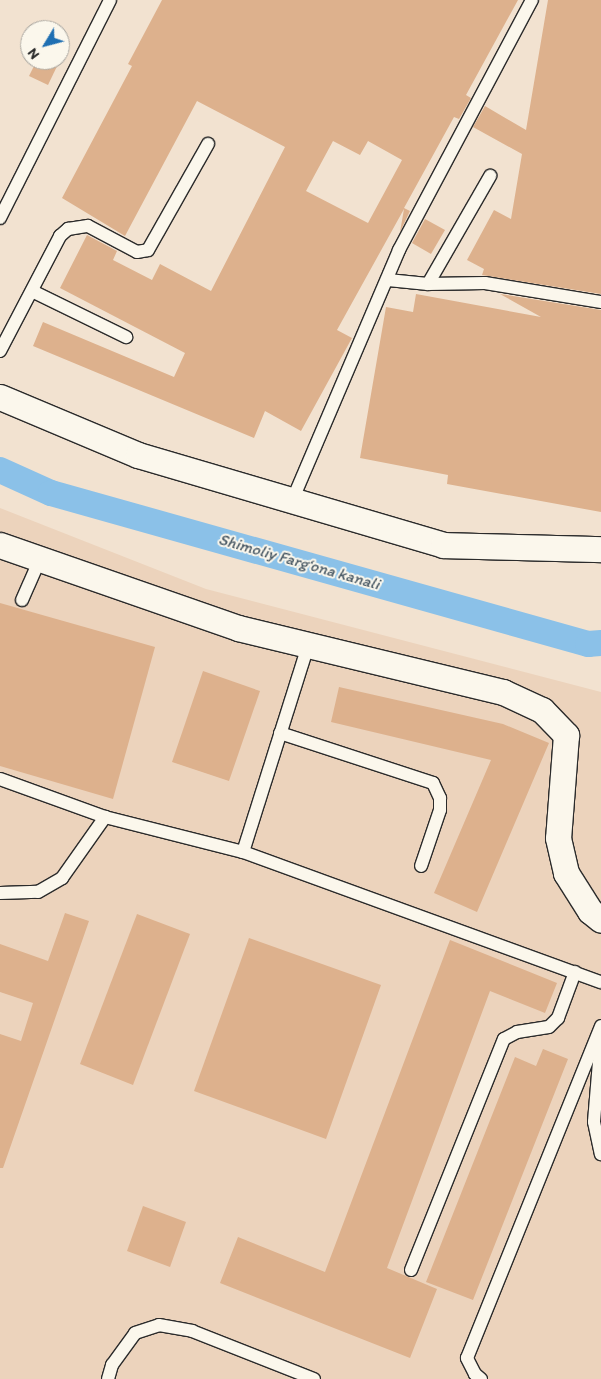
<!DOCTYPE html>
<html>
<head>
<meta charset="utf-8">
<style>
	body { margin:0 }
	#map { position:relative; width:601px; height:1379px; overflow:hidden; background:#f2e2d0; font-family:Itim,sans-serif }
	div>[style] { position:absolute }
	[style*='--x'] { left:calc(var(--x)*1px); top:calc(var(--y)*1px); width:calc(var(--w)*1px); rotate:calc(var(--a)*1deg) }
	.built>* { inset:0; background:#ecd3bc }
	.canal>* { height:26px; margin:-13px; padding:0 13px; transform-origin:13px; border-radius:13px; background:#8bc1e8 }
	.building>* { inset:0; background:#ddb18d }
	.roads { filter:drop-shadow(1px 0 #2b2b2b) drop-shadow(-1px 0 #2b2b2b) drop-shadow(0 1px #2b2b2b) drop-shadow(0 -1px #2b2b2b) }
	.lane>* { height:12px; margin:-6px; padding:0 6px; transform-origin:6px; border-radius:6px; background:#fbf7ec }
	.street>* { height:25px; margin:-12.5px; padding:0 12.5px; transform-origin:12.5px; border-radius:12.5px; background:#fbf7ec }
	span { translate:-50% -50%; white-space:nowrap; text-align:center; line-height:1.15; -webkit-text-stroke:4px #fbf7ec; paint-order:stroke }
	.water-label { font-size:16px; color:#485864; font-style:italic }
	.north { position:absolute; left:20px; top:20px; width:50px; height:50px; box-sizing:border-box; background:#fbf7ec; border:1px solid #a8a59f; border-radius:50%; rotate:233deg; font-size:14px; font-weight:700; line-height:20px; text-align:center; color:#2b2b2b }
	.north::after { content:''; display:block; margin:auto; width:18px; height:22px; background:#1f6fb2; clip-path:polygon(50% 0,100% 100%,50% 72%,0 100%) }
</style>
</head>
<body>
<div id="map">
	<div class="built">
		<div style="clip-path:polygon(0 508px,206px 589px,601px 692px,601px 1379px,0 1379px)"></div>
	</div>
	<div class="canal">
		<div style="--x:0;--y:470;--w:56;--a:24.3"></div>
		<div style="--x:51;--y:493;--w:558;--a:15.71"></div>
		<div style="--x:588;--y:644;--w:13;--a:-4"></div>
	</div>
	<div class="building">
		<div style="clip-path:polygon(evenodd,162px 0,518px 0,466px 95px,471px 98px,459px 119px,454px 117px,404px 208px,410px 211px,400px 232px,404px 209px,337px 330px,352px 338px,301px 431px,265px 411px,254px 438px,33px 346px,43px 322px,174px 377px,185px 353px,60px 288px,87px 235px,117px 251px,113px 260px,152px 280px,160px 264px,211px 291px,285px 147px,197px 101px,125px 236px,62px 198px,132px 66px,128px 64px,162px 0,333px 141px,360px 155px,368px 141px,402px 160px,368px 223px,306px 191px,333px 141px)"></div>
		<div style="clip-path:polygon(548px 0,601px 0,601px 294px,482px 275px,484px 269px,467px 260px,494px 210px,511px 219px,522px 154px,473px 127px,485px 106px,526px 130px)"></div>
		<div style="clip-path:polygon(60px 35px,67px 38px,60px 60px)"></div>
		<div style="clip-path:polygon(37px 60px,60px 60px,48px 85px,29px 76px)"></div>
		<div style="clip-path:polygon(425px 219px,445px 230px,431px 254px,412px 243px)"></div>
		<div style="clip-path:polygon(416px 294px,541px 317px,500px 294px,601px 310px,601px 512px,447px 484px,448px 475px,360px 458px,386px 307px,413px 312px)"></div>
		<div style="clip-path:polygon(0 603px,155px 647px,113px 799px,0 766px)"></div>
		<div style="clip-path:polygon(203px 671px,260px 691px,229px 781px,172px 762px)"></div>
		<div style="clip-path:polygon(339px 687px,503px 724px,549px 743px,477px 912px,434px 893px,491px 760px,331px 722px)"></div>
		<div style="clip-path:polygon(65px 913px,89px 921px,3px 1168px,0 1168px,0 1034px,21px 1041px,33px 1003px,0 992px,0 944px,48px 961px)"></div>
		<div style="clip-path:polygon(137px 914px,190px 934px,133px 1085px,80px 1064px)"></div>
		<div style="clip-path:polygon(249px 938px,381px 985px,326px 1139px,194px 1091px)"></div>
		<div style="clip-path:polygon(450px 940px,557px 983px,545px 1013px,490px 991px,387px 1268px,437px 1289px,410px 1358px,220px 1283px,238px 1237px,325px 1272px)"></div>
		<div style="clip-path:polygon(543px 1049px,568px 1059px,473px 1300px,426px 1282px,515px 1057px,536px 1066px)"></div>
		<div style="clip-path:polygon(143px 1206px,186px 1222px,170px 1267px,127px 1251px)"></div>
	</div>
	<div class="roads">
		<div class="lane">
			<div style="--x:0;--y:218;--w:244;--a:-63.2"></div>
			<div style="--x:388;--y:280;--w:40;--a:5.7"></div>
			<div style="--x:428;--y:284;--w:57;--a:-1"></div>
			<div style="--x:485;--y:283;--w:118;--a:9.3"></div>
			<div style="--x:428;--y:284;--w:125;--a:-60.1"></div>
			<div style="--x:32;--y:291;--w:105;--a:26.1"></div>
			<div style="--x:0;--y:351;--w:130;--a:-62.4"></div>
			<div style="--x:60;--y:236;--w:11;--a:-41"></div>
			<div style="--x:68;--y:229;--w:20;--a:-9"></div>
			<div style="--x:88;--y:226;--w:55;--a:28"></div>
			<div style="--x:137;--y:252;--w:11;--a:-10"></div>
			<div style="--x:148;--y:250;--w:122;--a:-60.5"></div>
			<div style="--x:292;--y:501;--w:273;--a:-66.9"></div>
			<div style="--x:399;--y:250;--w:283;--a:-62"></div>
			<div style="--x:22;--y:600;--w:45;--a:-66.3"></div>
			<div style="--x:280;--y:733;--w:161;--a:18.1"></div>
			<div style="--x:433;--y:783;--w:17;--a:65"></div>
			<div style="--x:440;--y:798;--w:12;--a:90"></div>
			<div style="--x:440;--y:810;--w:59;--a:108.7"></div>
			<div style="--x:0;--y:779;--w:112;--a:19.9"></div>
			<div style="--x:105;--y:817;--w:142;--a:14.2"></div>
			<div style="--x:243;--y:852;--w:381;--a:20"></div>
			<div style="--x:243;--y:852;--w:216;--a:-72.5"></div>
			<div style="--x:0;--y:893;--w:38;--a:-2"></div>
			<div style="--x:38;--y:892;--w:28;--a:-30"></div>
			<div style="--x:62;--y:878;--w:75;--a:-54.8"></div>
			<div style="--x:601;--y:1038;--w:84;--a:94.8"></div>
			<div style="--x:594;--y:1122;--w:33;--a:78"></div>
			<div style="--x:411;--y:1270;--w:249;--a:-68.1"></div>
			<div style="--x:504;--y:1039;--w:15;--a:-28"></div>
			<div style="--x:517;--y:1032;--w:32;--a:-9"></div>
			<div style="--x:549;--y:1027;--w:13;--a:-45"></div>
			<div style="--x:558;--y:1018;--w:49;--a:-69.7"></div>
			<div style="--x:108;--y:1379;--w:15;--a:-74"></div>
			<div style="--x:112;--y:1365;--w:39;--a:-54"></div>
			<div style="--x:135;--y:1333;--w:25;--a:-18"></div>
			<div style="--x:159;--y:1325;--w:34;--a:10"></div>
			<div style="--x:192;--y:1331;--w:131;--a:21.5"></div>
			<div style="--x:481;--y:1379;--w:8;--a:-140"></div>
			<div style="--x:475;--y:1374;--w:18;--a:-117"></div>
			<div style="--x:467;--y:1358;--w:358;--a:-68"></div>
		</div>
		<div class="street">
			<div style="--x:0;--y:397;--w:150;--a:22.8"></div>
			<div style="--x:138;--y:455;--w:318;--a:16.4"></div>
			<div style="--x:443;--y:545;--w:158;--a:1.5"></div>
			<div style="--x:0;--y:545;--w:252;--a:19.2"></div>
			<div style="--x:238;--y:628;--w:273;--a:13.6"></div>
			<div style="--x:503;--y:692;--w:43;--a:24.8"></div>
			<div style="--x:542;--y:710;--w:35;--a:46"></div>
			<div style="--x:566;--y:735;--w:103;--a:94.4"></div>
			<div style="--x:558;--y:838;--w:36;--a:77"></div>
			<div style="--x:566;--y:873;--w:45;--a:57.7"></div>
			<div style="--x:590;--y:911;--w:14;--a:39"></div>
		</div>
	</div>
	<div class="water-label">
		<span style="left:299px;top:562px;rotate:16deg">Shimoliy Fargʻona kanali</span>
	</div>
	<div class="north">N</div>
</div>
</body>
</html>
